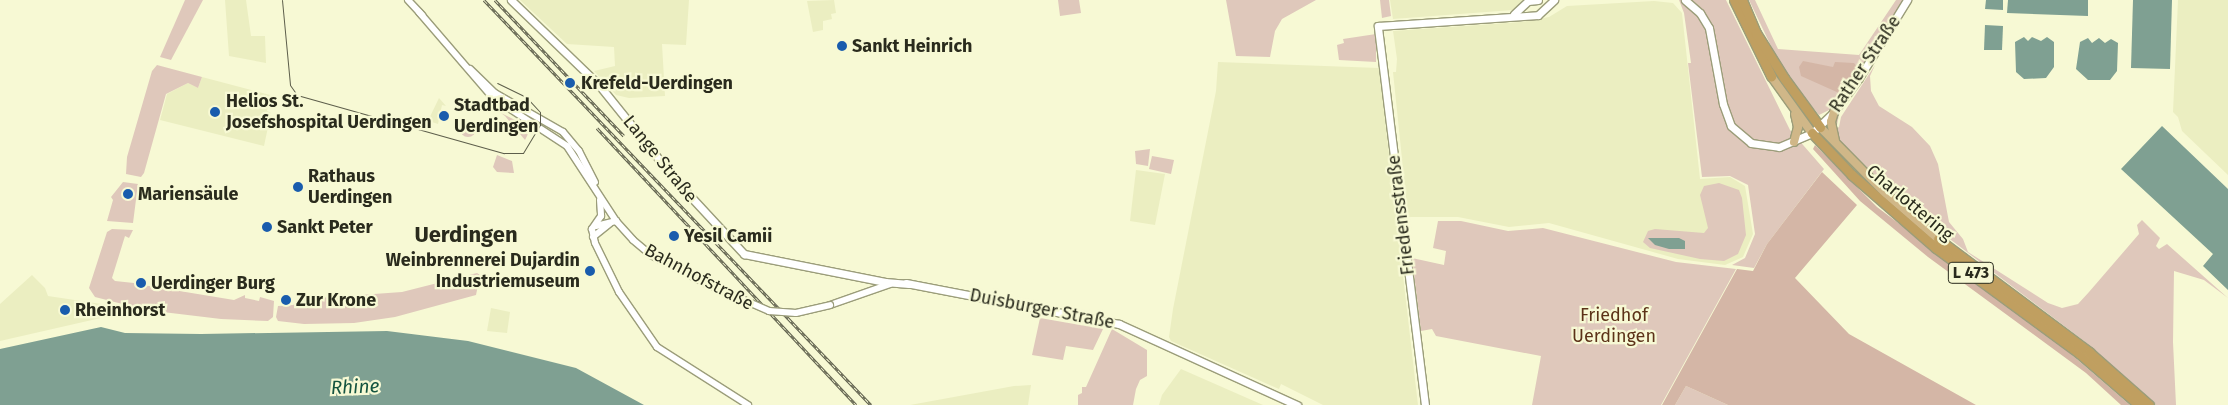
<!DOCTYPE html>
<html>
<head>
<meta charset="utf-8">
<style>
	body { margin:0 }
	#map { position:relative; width:2228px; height:405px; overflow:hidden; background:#f7f9d4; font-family:"Fira Sans",sans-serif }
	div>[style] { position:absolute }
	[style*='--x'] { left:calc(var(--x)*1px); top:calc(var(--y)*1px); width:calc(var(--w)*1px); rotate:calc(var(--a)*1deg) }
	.built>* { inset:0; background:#ebeec1 }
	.green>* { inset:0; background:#dfc8bb }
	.round { border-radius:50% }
	.forest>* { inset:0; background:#d4b6a6 }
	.water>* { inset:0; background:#7fa092 }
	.roads { filter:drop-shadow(1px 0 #9b9d7a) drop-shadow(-1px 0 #9b9d7a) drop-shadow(0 1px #9b9d7a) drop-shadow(0 -1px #9b9d7a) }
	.tertiary>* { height:6px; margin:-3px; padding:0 3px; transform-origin:3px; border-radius:3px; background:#fff }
	.secondary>* { height:7px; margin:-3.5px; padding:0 3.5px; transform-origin:3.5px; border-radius:3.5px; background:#fff }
	.primary>* { height:8px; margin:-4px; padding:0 4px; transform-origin:4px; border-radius:4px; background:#d0b788 }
	.trunk>* { height:9px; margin:-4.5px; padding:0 4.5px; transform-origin:4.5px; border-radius:4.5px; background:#c09f60 }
	.tram>* { height:1px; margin:-0.5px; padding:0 0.5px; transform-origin:0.5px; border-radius:0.5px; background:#5d5e4b }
	.rail>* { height:3px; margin-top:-1.5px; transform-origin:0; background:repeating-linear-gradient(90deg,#f7f9d4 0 4px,#5d5e4b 0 8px); box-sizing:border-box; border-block:1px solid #5d5e4b }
	.bridges { filter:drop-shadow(1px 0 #9b9d7a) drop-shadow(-1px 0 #9b9d7a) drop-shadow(0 1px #9b9d7a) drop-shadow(0 -1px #9b9d7a) }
	.tertiary-bridge>* { height:6px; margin:-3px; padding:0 3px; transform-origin:3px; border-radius:3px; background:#fff }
	.dots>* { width:14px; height:14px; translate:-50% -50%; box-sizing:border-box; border:2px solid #f7f9d4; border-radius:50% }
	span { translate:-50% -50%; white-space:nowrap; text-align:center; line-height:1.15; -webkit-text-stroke:4.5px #f7f9d4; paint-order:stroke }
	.shield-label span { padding:1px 4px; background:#f7f9d4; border:1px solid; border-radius:4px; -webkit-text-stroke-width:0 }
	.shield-label { font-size:16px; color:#2a2b1d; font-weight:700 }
	.poi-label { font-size:18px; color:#2a2b1d; font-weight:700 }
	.left { translate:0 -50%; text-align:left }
	.right { translate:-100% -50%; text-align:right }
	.street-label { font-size:18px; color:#2a2b1d }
	.park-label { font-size:18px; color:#5c3218 }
	.water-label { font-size:19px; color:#145440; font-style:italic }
	.district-label { font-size:22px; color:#2a2b1d; font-weight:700 }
</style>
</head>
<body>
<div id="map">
	<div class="built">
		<div style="clip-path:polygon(225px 0,246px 0,251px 36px,265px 36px,266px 63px,229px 56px)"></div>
		<div style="clip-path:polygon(520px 0,689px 0,686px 45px,662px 44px,665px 96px,629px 98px,616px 95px,594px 71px,615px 66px,614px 47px,567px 44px)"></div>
		<div style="clip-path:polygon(834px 0,836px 13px,831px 14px,832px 19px,823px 21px,823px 30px,813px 32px,807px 1px)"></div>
		<div style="clip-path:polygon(1390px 0,1524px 0,1513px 10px,1393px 19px)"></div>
		<div style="clip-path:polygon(2178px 0,2228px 0,2228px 175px,2182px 131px,2178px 117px,2173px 112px)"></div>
		<div style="clip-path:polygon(1654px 1px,1673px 3px,1682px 13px,1700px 179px,1730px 177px,1745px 186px,1753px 234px,1743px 257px,1725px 265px,1678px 259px,1549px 223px,1509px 227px,1458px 217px,1408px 217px,1393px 72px,1396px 72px,1397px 59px,1393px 31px,1521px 22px,1549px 17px,1567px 6px)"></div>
		<div style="clip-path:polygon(1218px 62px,1379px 68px,1418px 405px,1323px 405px,1281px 384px,1279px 389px,1171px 341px,1169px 337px,1173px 309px,1216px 91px)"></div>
		<div style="clip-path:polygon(202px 77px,270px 95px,267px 111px,271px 113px,264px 146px,160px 120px,167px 94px,188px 83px,198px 88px)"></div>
		<div style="clip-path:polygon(439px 98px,446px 106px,442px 105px,438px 124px,429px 121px,425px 127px)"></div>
		<div style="clip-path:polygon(1136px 170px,1165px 174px,1155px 225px,1130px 221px)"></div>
		<div style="clip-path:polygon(32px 275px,45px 288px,48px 296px,128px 308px,127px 312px,0 341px,0 304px)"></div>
		<div style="clip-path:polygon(491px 308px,510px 312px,507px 333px,487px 331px)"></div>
		<div style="clip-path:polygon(1181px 369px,1263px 405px,1159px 405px,1162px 395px)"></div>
		<div style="clip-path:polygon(1031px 385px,1028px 405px,910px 405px,1014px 386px)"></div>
	</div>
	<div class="green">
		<div style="clip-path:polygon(185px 0,203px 0,171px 60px,160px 57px)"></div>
		<div style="clip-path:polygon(1058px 0,1079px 0,1081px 13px,1060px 16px)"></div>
		<div style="clip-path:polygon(1226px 0,1316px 0,1282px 19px,1275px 31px,1270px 57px,1236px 56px)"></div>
		<div style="clip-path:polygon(1380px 0,1389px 0,1391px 16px,1382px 18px)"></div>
		<div style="clip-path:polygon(1679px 0,1726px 0,1790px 130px,1824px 169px,1767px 244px,1754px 268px,1732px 265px,1745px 258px,1755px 234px,1748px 185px,1730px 176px,1702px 177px,1688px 63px,1691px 63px,1684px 13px)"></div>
		<div style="clip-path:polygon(1749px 0,1755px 0,1778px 49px,1859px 55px,1896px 0,1903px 0,1853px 82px,1829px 110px,1819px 115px,1784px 73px)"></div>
		<div style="clip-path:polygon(1905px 11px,1839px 115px,1837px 125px,1833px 127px,1836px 116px)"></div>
		<div style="clip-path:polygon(1376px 34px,1376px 62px,1339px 60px,1337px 45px,1344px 43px,1343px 39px)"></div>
		<div style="clip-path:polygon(157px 65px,202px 77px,198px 88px,188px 83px,166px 94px,144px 173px,141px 177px,126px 174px,127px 157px,152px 71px)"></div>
		<div style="clip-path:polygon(1875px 65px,1870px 76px,1871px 91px,1879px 106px,1912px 127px,1930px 146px,1938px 164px,1949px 222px,1963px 239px,1968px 252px,2048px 303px,2062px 308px,2078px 304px,2089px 292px,2139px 234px,2137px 225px,2142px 220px,2160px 238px,2156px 246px,2159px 249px,2167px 244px,2228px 298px,2204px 280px,2174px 271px,2173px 342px,2176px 405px,2156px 405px,2084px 341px,1909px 208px,1840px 141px,1834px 130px,1839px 127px,1841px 117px)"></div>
		<div style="clip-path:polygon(501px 113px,531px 128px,525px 140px,505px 116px)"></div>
		<div class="round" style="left:460px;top:121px;width:16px;height:16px"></div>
		<div style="clip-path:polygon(1150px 149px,1148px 166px,1136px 164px,1135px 151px)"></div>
		<div style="clip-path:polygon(497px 155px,512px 161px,514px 173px,497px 172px,493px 167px)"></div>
		<div style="clip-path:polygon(1152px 156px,1174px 160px,1171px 174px,1149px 169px)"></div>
		<div style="clip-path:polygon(123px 182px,138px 184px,133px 223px,107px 221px,113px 200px,111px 197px)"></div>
		<div style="clip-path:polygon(1719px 183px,1739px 190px,1742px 198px,1746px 235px,1738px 254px,1724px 261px,1700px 259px,1650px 248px,1643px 242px,1648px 231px,1655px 229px,1704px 233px,1708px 228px,1700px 195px,1704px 186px)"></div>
		<div style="clip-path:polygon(1438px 221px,1461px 221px,1508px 231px,1543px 228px,1676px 262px,1736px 269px,1661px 405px,1532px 405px,1541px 356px,1436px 336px,1432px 329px,1421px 331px,1412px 258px,1444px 265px,1446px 251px,1433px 248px)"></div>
		<div style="clip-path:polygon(112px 229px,133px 230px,129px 238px,125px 236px,112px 278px,115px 281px,134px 283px,135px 287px,142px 289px,143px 285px,234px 300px,245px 295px,245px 298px,259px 301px,260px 297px,274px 301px,273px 317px,268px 321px,221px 319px,146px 310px,95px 297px,89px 288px,107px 232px)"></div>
		<div style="clip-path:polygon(477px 273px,480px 275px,476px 295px,395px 317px,354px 323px,304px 324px,278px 321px,276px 317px,278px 306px,293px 305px,304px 299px,402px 292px)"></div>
		<div style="clip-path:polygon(1040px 318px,1103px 329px,1093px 350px,1066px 346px,1063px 360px,1032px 355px)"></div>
		<div style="clip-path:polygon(1112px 329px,1147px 350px,1147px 376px,1140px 380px,1136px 389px,1133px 405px,1078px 405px,1078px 395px,1082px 393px,1082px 387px,1086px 387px)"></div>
		<div style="clip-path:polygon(1686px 386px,1728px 405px,1675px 405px)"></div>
	</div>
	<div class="forest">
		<div style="clip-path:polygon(1803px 61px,1833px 67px,1835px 62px,1854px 63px,1859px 69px,1839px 93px,1801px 76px,1799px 67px)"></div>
		<div style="clip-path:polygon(1815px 145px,1877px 207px,2064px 348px,2130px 405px,2121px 405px,2086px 373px,1928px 257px,1860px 201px,1813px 149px)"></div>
		<div style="clip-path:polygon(1822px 172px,1857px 205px,1795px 278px,1849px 334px,1976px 405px,1728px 405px,1686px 386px,1675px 405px,1662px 405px,1737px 269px,1753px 271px,1767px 244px)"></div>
	</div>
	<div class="water">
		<div style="clip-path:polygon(1986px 0,2003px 0,2003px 10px,1985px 9px)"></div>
		<div style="clip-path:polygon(2008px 0,2088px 0,2088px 16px,2007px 13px)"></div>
		<div style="clip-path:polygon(2133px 0,2172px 0,2170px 69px,2131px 68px)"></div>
		<div style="clip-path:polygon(1985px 25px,2003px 26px,2002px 50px,1984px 50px)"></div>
		<div style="clip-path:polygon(2024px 37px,2028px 41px,2032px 37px,2041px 41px,2047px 37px,2054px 42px,2054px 67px,2046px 78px,2024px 79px,2016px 72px,2015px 42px)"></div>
		<div style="clip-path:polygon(2088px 38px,2092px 43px,2099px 38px,2105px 43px,2111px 39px,2118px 43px,2117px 71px,2110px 80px,2088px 80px,2076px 69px,2080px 42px)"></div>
		<div style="clip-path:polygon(2162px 126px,2228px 189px,2228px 290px,2203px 266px,2213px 254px,2121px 169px)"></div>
		<div style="clip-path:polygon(1648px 238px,1679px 238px,1685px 241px,1685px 249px,1669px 249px,1655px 245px)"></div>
		<div style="clip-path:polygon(101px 327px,125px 333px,201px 334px,387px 331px,468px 341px,576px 368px,644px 405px,0 405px,0 349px)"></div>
	</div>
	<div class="roads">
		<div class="tertiary">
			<div style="--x:408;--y:0;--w:21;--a:47"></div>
			<div style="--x:419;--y:12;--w:112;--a:49.3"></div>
			<div style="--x:492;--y:97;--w:90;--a:33.2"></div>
			<div style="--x:567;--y:146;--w:90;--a:56.8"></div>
			<div style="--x:616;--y:221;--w:25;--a:48"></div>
			<div style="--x:633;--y:240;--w:23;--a:40"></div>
			<div style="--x:651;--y:255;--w:61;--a:27.4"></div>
			<div style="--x:470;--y:69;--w:35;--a:44"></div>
			<div style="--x:495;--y:93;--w:78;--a:29.8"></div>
			<div style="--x:563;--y:132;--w:25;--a:50"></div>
			<div style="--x:579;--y:151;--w:35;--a:63"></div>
			<div style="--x:600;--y:200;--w:16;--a:86"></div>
			<div style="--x:601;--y:216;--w:16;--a:125"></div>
			<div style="--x:592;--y:229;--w:14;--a:78"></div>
			<div style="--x:595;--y:243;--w:55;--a:63.9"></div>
			<div style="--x:619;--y:292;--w:67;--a:55.4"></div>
			<div style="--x:657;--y:347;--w:108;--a:32.5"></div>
			<div style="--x:596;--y:226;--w:21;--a:-14"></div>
			<div style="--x:593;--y:237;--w:22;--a:-39"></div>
			<div style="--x:830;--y:305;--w:64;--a:-19.3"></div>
		</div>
		<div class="secondary">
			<div style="--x:511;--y:0;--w:122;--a:44"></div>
			<div style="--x:599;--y:85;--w:127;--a:51.1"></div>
			<div style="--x:679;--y:184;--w:96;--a:47.1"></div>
			<div style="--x:744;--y:254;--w:144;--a:11.2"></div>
			<div style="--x:885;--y:282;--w:24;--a:5"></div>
			<div style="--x:1685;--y:0;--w:20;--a:41"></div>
			<div style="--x:1700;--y:13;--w:17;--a:59"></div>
			<div style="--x:1709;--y:28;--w:77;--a:79.6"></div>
			<div style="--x:1723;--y:104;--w:23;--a:70"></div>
			<div style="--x:1731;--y:126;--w:26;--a:40"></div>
			<div style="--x:1751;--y:143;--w:28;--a:8"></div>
			<div style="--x:1779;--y:147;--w:36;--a:-23"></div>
			<div style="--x:1812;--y:133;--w:30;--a:-44"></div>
			<div style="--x:1834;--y:112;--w:42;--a:-53.7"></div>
			<div style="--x:1859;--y:78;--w:92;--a:-58.4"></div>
			<div style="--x:1514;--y:14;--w:19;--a:-43"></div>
			<div style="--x:1528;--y:1;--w:10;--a:-6"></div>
			<div style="--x:906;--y:283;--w:217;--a:10.9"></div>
			<div style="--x:1119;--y:324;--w:196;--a:24.5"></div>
			<div style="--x:1425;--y:405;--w:382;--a:-97.1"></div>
			<div style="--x:1378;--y:26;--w:160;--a:-3.9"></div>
			<div style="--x:1538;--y:15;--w:22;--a:-43"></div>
		</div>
		<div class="primary">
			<div style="--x:1771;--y:76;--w:70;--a:54.3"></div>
			<div style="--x:1834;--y:112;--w:10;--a:107"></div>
			<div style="--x:1831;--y:122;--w:19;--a:78"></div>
			<div style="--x:1820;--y:127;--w:93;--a:45.4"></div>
			<div style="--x:1885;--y:193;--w:70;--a:41"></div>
			<div style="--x:1794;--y:142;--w:16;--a:-75"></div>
			<div style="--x:1798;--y:127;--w:13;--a:-103"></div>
		</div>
		<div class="trunk">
			<div style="--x:1734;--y:0;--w:85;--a:64"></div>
			<div style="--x:1742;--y:0;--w:36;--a:67"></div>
			<div style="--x:1756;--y:33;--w:53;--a:58.1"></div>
			<div style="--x:1784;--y:78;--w:61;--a:53.7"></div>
			<div style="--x:1812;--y:133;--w:58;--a:46.4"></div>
			<div style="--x:1852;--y:175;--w:111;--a:41"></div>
			<div style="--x:1936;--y:248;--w:177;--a:36.3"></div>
			<div style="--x:2079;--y:353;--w:79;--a:40.9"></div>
			<div style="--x:1938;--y:239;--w:189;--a:36.8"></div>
			<div style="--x:2089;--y:352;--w:80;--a:41.5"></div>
		</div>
	</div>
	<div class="tram">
		<div style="--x:282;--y:0;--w:85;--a:84.6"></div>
		<div style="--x:290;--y:85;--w:12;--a:55"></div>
		<div style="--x:297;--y:95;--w:215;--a:15.7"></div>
		<div style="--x:504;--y:153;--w:19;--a:0"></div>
		<div style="--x:523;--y:153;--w:33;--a:-59"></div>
		<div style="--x:540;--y:125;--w:13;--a:-90"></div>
		<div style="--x:540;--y:112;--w:21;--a:-133"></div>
		<div style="--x:526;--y:97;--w:32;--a:-154"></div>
	</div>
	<div class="rail">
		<div style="--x:484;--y:0;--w:560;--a:46.3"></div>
		<div style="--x:495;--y:0;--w:187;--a:46.5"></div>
		<div style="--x:597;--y:128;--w:379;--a:46.9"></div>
	</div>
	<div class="bridges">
		<div class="tertiary-bridge">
			<div style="--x:705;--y:283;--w:70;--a:23.6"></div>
			<div style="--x:769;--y:311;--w:27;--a:4"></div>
			<div style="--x:796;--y:313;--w:35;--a:-13"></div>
		</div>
	</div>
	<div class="dots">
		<div style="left:842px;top:46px;background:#195cad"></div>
		<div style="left:570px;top:83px;background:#195cad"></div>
		<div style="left:215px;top:112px;background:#195cad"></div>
		<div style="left:444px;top:116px;background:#195cad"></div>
		<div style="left:298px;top:187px;background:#195cad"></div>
		<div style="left:128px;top:194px;background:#195cad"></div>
		<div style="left:267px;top:227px;background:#195cad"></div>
		<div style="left:674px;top:236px;background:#195cad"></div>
		<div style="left:590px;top:271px;background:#195cad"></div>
		<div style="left:141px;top:283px;background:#195cad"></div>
		<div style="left:286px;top:300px;background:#195cad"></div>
		<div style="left:65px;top:310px;background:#195cad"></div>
	</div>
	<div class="shield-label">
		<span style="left:1971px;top:273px">L 473</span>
	</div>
	<div class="poi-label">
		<span class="left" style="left:852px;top:46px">Sankt Heinrich</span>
		<span class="left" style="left:581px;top:83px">Krefeld-Uerdingen</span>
		<span class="left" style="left:226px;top:112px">Helios St.<br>Josefshospital Uerdingen</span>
		<span class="left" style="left:454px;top:116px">Stadtbad<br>Uerdingen</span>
		<span class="left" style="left:308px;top:187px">Rathaus<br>Uerdingen</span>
		<span class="left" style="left:138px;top:194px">Mariensäule</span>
		<span class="left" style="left:277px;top:227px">Sankt Peter</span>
		<span class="left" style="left:684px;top:236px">Yesil Camii</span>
		<span class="right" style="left:580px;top:271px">Weinbrennerei Dujardin<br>Industriemuseum</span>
		<span class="left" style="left:151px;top:283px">Uerdinger Burg</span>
		<span class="left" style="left:296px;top:300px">Zur Krone</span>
		<span class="left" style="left:75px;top:310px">Rheinhorst</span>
	</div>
	<div class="street-label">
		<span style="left:1865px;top:64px;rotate:-56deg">Rather Straße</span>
		<span style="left:660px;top:159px;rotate:51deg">Lange Straße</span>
		<span style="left:1910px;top:203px;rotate:40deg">Charlottering</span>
		<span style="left:1401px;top:215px;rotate:-97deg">Friedensstraße</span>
		<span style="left:699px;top:277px;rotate:28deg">Bahnhofstraße</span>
		<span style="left:1042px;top:309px;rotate:11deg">Duisburger Straße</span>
	</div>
	<div class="park-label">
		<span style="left:1614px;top:326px">Friedhof<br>Uerdingen</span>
	</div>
	<div class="water-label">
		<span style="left:355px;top:387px;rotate:-2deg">Rhine</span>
	</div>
	<div class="district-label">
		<span style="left:466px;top:235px">Uerdingen</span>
	</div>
</div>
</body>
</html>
